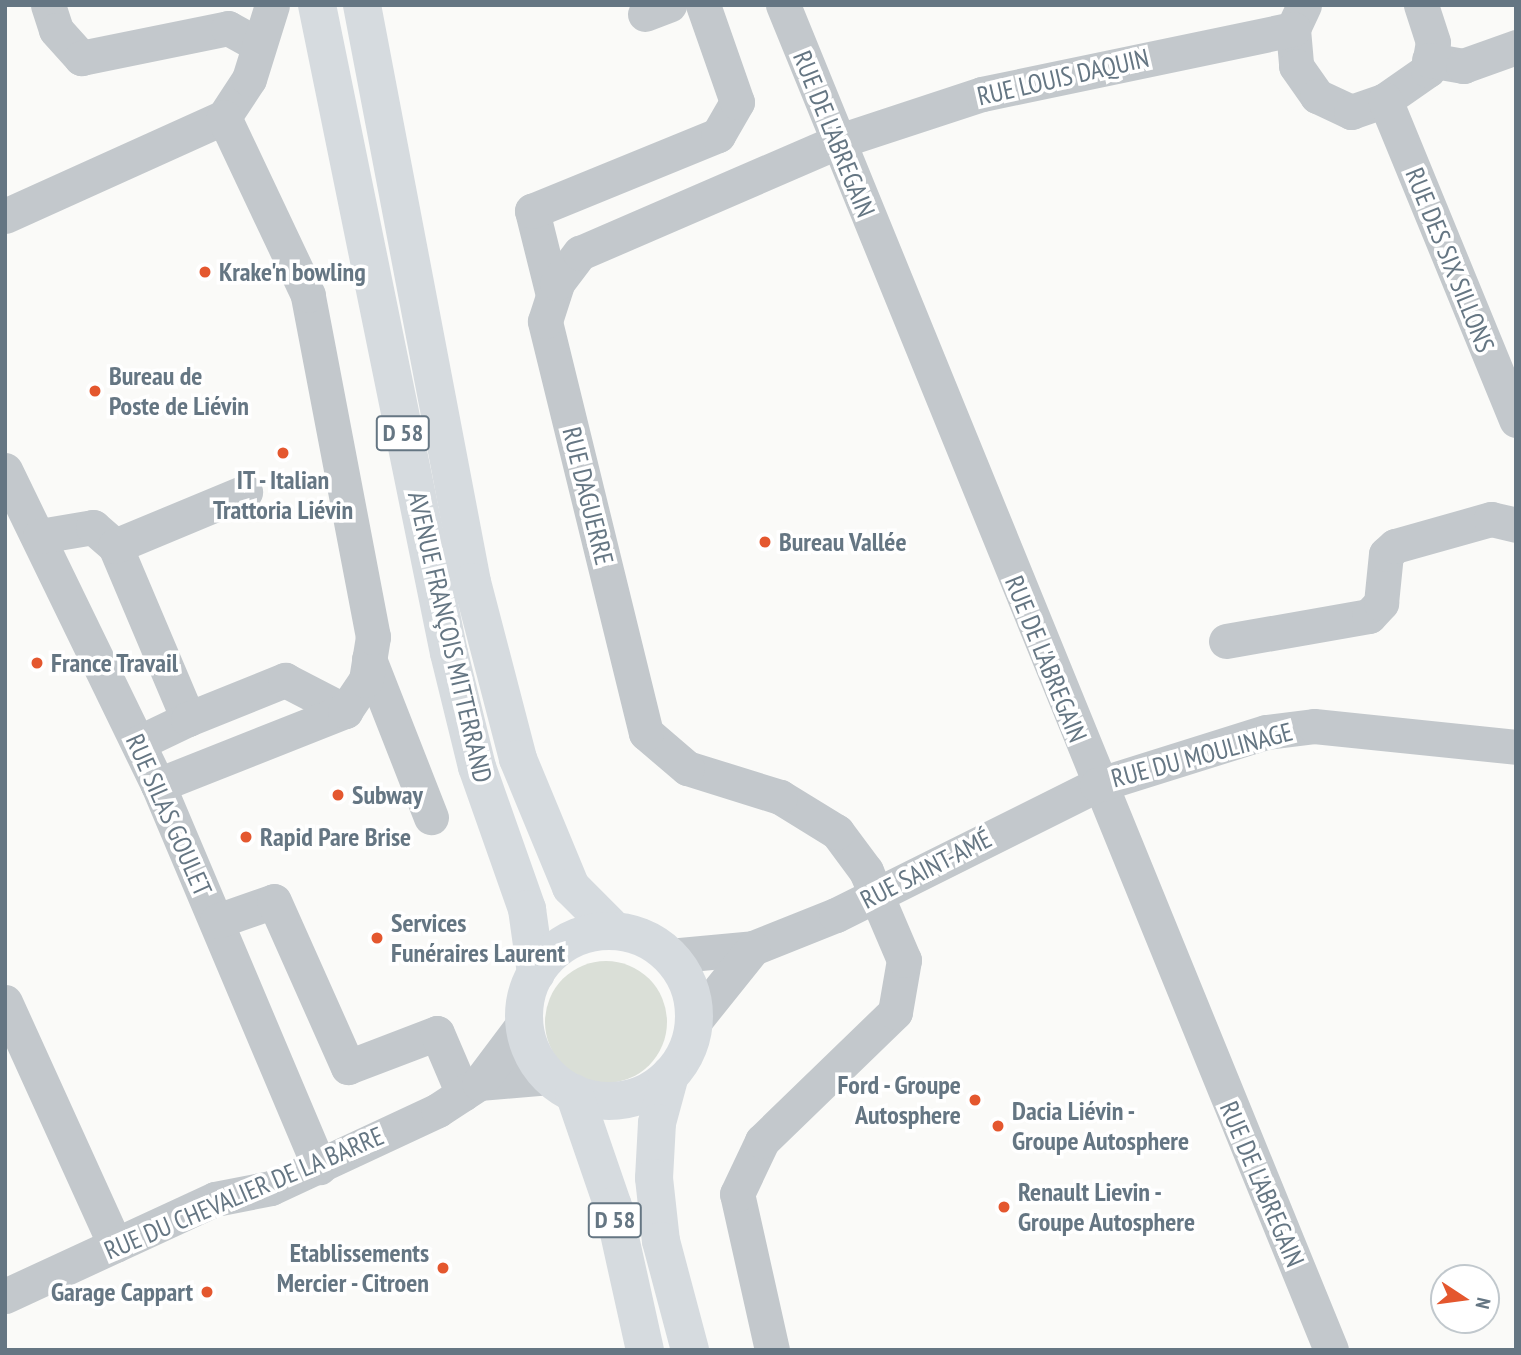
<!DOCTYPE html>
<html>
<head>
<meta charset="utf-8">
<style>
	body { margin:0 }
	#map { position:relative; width:1521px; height:1355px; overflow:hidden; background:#fafaf8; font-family:"PT Sans Narrow",sans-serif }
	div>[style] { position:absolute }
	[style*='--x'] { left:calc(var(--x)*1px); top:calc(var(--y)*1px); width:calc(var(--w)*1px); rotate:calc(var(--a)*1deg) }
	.green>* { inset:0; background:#dadfd7 }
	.round { border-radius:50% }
	.minor>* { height:35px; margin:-17.5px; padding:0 17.5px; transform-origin:17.5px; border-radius:17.5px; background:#c3c8cc }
	.major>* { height:38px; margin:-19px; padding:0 19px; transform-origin:19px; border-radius:19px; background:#d6dbdf }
	.major>.ring { margin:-19px; padding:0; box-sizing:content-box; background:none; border:38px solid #d6dbdf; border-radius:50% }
	.dots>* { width:19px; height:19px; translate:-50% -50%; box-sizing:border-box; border:4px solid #fff; border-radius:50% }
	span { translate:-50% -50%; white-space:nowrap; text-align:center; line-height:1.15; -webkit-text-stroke:7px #fff; paint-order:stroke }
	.shield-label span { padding:2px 5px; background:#fff; border:2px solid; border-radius:5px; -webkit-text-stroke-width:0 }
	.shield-label { font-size:24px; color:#657683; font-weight:700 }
	.street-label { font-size:26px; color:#657683 }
	.poi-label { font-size:26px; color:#657683; font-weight:700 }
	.left { translate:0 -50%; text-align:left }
	.right { translate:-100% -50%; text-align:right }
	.frame { position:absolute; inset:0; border:7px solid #657683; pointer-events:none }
	.north { position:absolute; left:1430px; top:1264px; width:70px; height:70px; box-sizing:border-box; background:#fff; border:2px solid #c1c8cd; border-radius:50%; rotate:103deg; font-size:19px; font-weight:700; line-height:28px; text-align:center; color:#657683 }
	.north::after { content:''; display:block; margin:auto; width:24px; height:32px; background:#e4572e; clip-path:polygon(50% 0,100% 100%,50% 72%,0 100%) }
</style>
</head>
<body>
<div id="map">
	<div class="green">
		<div class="round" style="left:545px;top:961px;width:122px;height:122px"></div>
	</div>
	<div class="minor">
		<div style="--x:48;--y:5;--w:26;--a:72"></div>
		<div style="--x:56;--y:30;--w:38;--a:48"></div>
		<div style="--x:81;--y:58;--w:150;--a:-11.5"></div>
		<div style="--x:228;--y:28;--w:35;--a:29"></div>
		<div style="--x:783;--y:5;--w:1452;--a:67.83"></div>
		<div style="--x:1304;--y:5;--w:26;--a:115"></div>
		<div style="--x:1293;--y:29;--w:37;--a:85"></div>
		<div style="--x:1296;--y:66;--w:37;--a:55"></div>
		<div style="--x:1317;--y:96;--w:38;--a:25"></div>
		<div style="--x:1351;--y:112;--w:36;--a:-19"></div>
		<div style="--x:1385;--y:100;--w:52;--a:-34.9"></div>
		<div style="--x:1428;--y:70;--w:28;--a:-80"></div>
		<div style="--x:1433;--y:42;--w:39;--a:-108"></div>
		<div style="--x:645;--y:14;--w:26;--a:-21"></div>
		<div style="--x:1429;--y:60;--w:35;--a:10"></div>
		<div style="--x:1463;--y:66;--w:56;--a:-19.7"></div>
		<div style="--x:1385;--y:100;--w:346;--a:67.7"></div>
		<div style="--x:5;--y:216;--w:240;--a:-24.3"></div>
		<div style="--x:224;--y:117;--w:45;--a:-56.7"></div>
		<div style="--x:249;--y:79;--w:77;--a:-72.7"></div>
		<div style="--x:553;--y:295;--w:87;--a:-104"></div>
		<div style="--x:532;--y:211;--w:201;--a:-22.2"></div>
		<div style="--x:718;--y:135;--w:38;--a:-60"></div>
		<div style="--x:737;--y:102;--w:103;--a:-109.3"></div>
		<div style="--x:5;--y:470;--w:350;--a:64.1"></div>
		<div style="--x:158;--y:785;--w:415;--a:67.1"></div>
		<div style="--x:40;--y:536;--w:54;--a:-9.6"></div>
		<div style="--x:93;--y:527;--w:29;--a:41"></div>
		<div style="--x:115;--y:546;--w:188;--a:67.1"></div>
		<div style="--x:188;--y:719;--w:55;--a:154.4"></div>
		<div style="--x:115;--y:546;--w:141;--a:-22.6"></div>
		<div style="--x:1226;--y:641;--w:145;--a:-9.9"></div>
		<div style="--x:1369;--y:616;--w:18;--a:-47"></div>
		<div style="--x:1381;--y:603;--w:49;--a:-84.2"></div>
		<div style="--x:1386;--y:554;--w:12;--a:-42"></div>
		<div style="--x:1395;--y:546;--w:100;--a:-15.7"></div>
		<div style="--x:1491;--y:519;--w:26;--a:13"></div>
		<div style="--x:369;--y:659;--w:170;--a:68.6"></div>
		<div style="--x:188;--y:719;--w:105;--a:-21.9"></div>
		<div style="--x:285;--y:680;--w:68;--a:27.3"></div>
		<div style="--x:158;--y:785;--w:201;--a:-21.6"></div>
		<div style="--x:345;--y:711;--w:37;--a:-56"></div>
		<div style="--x:366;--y:680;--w:44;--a:-80.8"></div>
		<div style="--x:373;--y:637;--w:348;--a:-100.8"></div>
		<div style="--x:308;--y:295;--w:197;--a:-115.3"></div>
		<div style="--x:217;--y:921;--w:60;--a:-19.3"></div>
		<div style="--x:274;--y:901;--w:182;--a:66"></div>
		<div style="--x:348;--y:1067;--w:95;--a:-20.9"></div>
		<div style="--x:437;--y:1033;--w:66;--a:66.9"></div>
		<div style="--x:669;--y:956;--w:84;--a:-5.4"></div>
		<div style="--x:753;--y:948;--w:89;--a:-21.7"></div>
		<div style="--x:836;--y:915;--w:292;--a:-26.5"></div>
		<div style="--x:1097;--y:785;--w:177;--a:-17.4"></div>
		<div style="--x:1266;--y:732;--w:48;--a:-7.1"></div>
		<div style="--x:1314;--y:726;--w:203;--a:5.9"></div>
		<div style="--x:5;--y:1002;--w:267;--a:65.6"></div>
		<div style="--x:693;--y:1023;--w:96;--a:-51.3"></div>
		<div style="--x:479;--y:1083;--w:71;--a:-4.8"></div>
		<div style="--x:5;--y:1296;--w:231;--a:-24.8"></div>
		<div style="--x:215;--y:1199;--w:57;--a:-11.1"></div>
		<div style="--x:271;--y:1188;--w:184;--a:-25"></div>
		<div style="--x:438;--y:1110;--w:49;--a:-33.4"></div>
		<div style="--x:479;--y:1083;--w:75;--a:-53.1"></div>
		<div style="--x:772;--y:1350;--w:160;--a:-102.6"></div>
		<div style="--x:737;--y:1194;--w:59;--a:-64.7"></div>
		<div style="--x:762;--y:1141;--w:185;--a:-44.1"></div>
		<div style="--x:895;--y:1012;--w:53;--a:-80.2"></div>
		<div style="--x:904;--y:960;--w:97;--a:-113.1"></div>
		<div style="--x:866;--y:871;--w:49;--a:-126.6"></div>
		<div style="--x:837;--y:832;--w:67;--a:-148.4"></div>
		<div style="--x:780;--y:797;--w:97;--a:-162.7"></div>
		<div style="--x:687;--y:768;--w:54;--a:-139.5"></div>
		<div style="--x:646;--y:733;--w:424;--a:-103.8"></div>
		<div style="--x:545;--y:321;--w:40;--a:-72"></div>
		<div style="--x:557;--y:283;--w:38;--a:-53"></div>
		<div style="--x:580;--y:253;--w:279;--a:-23.4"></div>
		<div style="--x:836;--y:142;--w:154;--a:-18.2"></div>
		<div style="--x:982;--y:94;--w:318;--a:-11.8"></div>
	</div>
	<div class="major">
		<div style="--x:317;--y:5;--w:661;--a:78.49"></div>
		<div style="--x:449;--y:653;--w:117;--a:76.2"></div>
		<div style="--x:477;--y:767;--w:151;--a:70.6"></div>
		<div style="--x:527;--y:909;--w:65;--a:82"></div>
		<div style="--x:362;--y:5;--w:587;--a:79.21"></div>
		<div style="--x:472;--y:582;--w:183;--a:75.4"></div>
		<div style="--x:518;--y:759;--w:139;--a:67.5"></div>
		<div style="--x:571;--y:887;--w:62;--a:45"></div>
		<div class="ring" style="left:524px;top:931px;width:132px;height:132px"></div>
		<div style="--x:670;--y:1075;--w:50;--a:105.2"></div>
		<div style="--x:657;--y:1123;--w:55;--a:93.1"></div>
		<div style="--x:654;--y:1178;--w:63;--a:83.7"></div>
		<div style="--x:661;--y:1241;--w:113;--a:75.1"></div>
		<div style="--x:574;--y:1093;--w:120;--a:71"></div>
		<div style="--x:613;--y:1206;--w:148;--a:77.5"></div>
	</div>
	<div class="dots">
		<div style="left:205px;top:272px;background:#e4572e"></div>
		<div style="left:95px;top:391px;background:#e4572e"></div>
		<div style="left:283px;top:453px;background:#e4572e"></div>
		<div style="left:765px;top:542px;background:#e4572e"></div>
		<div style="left:37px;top:663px;background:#e4572e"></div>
		<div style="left:338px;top:795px;background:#e4572e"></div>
		<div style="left:246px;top:837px;background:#e4572e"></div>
		<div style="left:377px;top:938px;background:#e4572e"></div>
		<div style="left:975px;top:1100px;background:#e4572e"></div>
		<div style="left:998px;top:1126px;background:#e4572e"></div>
		<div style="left:1004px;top:1207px;background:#e4572e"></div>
		<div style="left:443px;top:1268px;background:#e4572e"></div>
		<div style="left:207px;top:1292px;background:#e4572e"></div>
	</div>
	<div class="shield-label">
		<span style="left:403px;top:433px">D 58</span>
		<span style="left:615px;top:1220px">D 58</span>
	</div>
	<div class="street-label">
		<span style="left:1063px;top:77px;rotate:-13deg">RUE LOUIS DAQUIN</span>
		<span style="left:834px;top:134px;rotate:68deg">RUE DE L'ABREGAIN</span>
		<span style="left:1450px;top:260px;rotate:68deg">RUE DES SIX SILLONS</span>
		<span style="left:588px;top:496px;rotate:76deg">RUE DAGUERRE</span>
		<span style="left:450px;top:637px;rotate:77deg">AVENUE FRANÇOIS MITTERRAND</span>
		<span style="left:1046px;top:659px;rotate:68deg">RUE DE L'ABREGAIN</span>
		<span style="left:1202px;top:755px;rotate:-15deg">RUE DU MOULINAGE</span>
		<span style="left:169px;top:815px;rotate:66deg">RUE SILAS GOULET</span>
		<span style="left:926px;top:869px;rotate:-27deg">RUE SAINT-AMÉ</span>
		<span style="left:1262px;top:1184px;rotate:67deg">RUE DE L'ABREGAIN</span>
		<span style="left:244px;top:1193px;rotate:-23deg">RUE DU CHEVALIER DE LA BARRE</span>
	</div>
	<div class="poi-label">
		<span class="left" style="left:219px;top:272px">Krake'n bowling</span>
		<span class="left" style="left:109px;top:391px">Bureau de<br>Poste de Liévin</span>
		<span style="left:283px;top:495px">IT - Italian<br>Trattoria Liévin</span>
		<span class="left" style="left:779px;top:542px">Bureau Vallée</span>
		<span class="left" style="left:51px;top:663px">France Travail</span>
		<span class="left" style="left:352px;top:795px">Subway</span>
		<span class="left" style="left:260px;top:837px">Rapid Pare Brise</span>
		<span class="left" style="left:391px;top:938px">Services<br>Funéraires Laurent</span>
		<span class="right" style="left:961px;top:1100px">Ford - Groupe<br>Autosphere</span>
		<span class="left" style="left:1012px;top:1126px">Dacia Liévin -<br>Groupe Autosphere</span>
		<span class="left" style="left:1018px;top:1207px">Renault Lievin -<br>Groupe Autosphere</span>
		<span class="right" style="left:429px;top:1268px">Etablissements<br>Mercier - Citroen</span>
		<span class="right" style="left:193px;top:1292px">Garage Cappart</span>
	</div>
	<div class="frame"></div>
	<div class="north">N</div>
</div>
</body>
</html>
